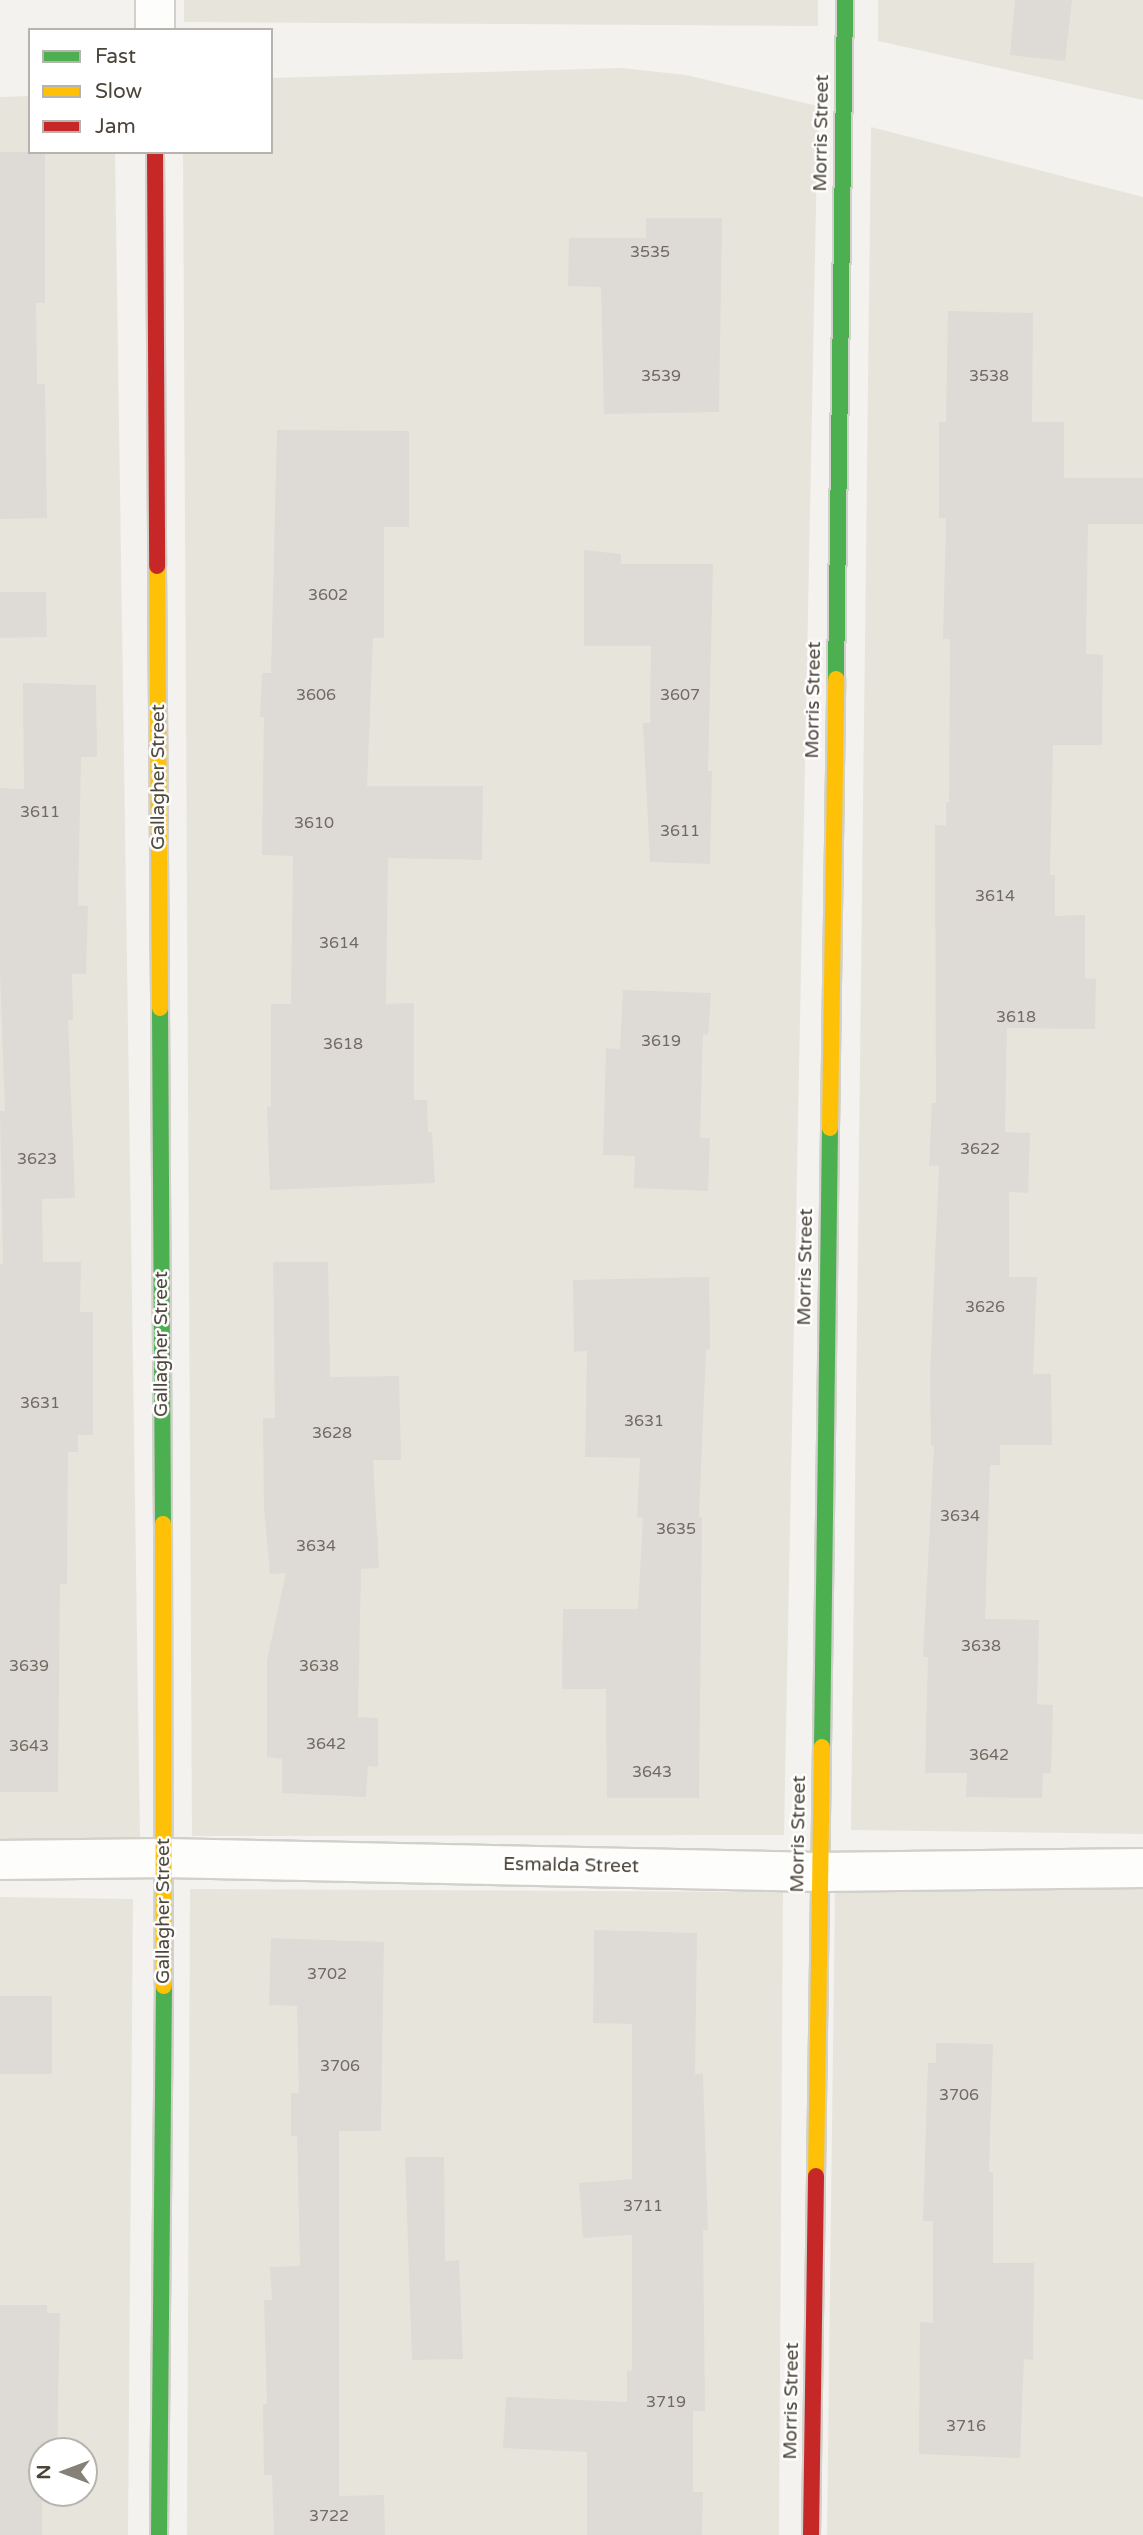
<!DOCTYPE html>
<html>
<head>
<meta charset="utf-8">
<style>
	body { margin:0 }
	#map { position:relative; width:1143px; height:2535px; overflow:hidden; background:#f4f2ee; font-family:"Varela Round",sans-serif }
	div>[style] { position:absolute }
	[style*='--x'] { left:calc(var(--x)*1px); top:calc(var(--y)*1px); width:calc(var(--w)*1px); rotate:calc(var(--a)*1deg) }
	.residential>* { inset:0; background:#e7e4dc }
	.building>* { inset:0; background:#dedbd6 }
	.roads { filter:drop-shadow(2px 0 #d2d0cb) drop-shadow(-2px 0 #d2d0cb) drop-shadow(0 2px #d2d0cb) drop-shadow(0 -2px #d2d0cb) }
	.street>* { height:38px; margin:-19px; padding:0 19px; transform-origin:19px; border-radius:19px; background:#fdfdfc }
	.fast>* { height:16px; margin:-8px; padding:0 8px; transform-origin:8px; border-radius:8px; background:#4caf50 }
	.slow>* { height:16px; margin:-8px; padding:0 8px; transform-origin:8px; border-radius:8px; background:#ffc107 }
	.jam>* { height:16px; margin:-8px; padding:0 8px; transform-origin:8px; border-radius:8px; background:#c62828 }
	span { translate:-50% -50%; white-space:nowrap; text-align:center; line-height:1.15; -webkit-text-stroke:5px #fff; paint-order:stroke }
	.number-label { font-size:16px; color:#706a61 }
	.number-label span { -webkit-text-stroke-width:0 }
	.street-label { font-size:19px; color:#4b4439 }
	.legend { position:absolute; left:28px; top:28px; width:245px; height:126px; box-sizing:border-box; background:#fff; border:2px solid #b7b4b0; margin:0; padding:9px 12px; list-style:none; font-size:21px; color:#4b4439 }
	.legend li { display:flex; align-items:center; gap:14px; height:35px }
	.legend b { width:35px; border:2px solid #b7b4b0 }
	.north { position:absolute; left:28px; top:2437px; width:70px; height:70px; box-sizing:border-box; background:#fff; border:2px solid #b7b4b0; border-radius:50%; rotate:270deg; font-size:19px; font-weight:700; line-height:28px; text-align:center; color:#4b4439 }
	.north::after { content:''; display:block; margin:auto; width:24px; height:32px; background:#868178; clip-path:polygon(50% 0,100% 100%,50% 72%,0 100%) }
</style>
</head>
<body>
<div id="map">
	<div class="residential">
		<div style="clip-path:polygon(184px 0,818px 0,818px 26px,184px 22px)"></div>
		<div style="clip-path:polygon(878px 0,1143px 0,1143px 100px,878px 41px)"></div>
		<div style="clip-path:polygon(621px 68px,686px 75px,818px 106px,784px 1835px,192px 1836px,183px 152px,271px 152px,271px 78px)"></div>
		<div style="clip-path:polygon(30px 96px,30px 152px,115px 152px,140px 1838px,0 1840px,0 97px)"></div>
		<div style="clip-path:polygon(871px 127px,1143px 197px,1143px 1834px,851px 1830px)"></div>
		<div style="clip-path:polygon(835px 1884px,1143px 1888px,1143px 2535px,827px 2535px)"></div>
		<div style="clip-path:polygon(190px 1889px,783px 1892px,779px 2535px,187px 2535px)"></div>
		<div style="clip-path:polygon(evenodd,0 1897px,133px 1899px,128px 2535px,0 2535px,0 1897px,42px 2451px,84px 2451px,84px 2493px,42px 2493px,42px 2451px)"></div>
	</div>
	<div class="building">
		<div style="clip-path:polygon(1015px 0,1072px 0,1065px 61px,1010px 55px)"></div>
		<div style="clip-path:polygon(0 152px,45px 152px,45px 303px,36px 303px,37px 384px,45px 384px,47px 518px,0 519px)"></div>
		<div style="clip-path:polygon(646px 218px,722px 218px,719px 412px,604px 414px,601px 287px,568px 286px,569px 238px,646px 238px)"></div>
		<div style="clip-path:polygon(948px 311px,1033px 313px,1032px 422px,1064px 422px,1064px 478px,1143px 478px,1143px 524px,1088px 524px,1086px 654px,1103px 655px,1102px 745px,1053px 745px,1050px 875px,1055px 875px,1055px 916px,1085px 915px,1085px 978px,1096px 979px,1095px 1029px,1007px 1028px,1005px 1132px,1030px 1133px,1028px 1193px,1009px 1192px,1009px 1277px,1037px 1277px,1033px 1374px,1051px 1374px,1052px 1445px,1000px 1445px,1000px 1465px,990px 1465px,985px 1619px,1039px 1620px,1037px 1704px,1053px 1705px,1051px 1773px,1043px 1773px,1042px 1798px,966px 1797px,967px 1773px,925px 1773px,928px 1657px,923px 1657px,934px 1446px,931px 1446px,930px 1376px,939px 1166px,929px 1166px,932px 1103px,936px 1103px,935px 825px,946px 826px,946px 802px,949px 802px,950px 639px,943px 639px,946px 518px,939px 518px,939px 422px,946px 422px)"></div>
		<div style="clip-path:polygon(277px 430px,409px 431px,409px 527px,384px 527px,384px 638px,373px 638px,367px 786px,483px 786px,482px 860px,388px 858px,386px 1004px,414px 1003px,414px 1100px,427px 1100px,428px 1133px,432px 1132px,435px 1183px,270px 1190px,267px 1107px,271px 1106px,271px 1004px,291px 1004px,293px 856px,262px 855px,264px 717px,260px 717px,262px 673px,271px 673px)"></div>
		<div style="clip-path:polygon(584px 550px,621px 554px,621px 564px,713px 564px,708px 771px,712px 771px,710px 864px,650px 862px,643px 723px,650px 723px,651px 646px,584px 646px)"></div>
		<div style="clip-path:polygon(0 592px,46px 592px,47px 637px,0 638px)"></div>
		<div style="clip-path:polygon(23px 683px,96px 685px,97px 757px,81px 757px,78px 905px,88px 906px,86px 974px,72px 974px,73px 1020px,68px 1020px,75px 1198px,42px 1199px,43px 1262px,81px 1262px,80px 1312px,93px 1312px,93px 1435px,78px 1435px,78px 1452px,68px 1452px,67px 1584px,60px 1584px,58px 1792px,0 1792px,0 1264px,3px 1264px,0 1111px,5px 1111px,0 973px,0 788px,24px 789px)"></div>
		<div style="clip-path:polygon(623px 990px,711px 993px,708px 1035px,703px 1034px,700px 1138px,710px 1138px,708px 1191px,634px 1188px,635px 1156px,603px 1155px,606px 1048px,620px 1049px)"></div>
		<div style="clip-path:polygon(273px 1262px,328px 1262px,330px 1377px,399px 1376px,401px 1460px,373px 1460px,379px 1568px,361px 1569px,358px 1717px,378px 1718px,378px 1767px,368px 1766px,366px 1797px,282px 1793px,282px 1759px,267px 1757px,267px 1660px,286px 1573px,270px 1574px,264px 1508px,263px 1418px,275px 1418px)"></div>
		<div style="clip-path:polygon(709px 1277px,710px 1349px,706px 1350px,699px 1517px,702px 1517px,699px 1798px,607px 1798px,606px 1689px,562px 1689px,563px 1609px,638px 1609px,643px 1517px,637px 1517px,640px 1458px,585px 1457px,587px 1351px,574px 1352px,573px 1280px)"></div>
		<div style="clip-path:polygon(594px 1930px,697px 1933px,695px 2074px,703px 2074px,708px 2230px,703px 2230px,705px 2411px,693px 2411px,693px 2492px,703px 2492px,702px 2535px,587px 2535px,587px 2452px,503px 2448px,506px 2397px,627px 2402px,627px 2371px,632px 2370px,632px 2235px,583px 2238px,579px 2183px,632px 2179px,632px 2024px,593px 2023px)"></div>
		<div style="clip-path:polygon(271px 1938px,384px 1942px,381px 2131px,339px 2131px,339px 2496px,384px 2495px,385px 2535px,274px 2535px,272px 2475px,264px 2475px,263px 2404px,267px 2404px,264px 2300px,272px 2300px,270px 2267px,300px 2266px,297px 2136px,291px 2136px,291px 2093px,299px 2093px,297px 2006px,269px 2005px)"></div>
		<div style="clip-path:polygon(0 1996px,52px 1996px,52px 2074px,0 2074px)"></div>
		<div style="clip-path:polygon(936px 2043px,993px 2044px,989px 2172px,993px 2172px,993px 2263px,1034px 2263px,1033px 2360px,1024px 2359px,1020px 2458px,919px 2454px,920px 2322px,933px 2323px,933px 2221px,923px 2221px,928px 2063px,936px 2063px)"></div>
		<div style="clip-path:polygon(405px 2157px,444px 2157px,445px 2261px,459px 2260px,463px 2359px,412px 2360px)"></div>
		<div style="clip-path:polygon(0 2305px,47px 2305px,47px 2313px,60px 2313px,57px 2451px,42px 2451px,42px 2535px,0 2535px)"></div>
	</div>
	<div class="roads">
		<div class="street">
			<div style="--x:155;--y:30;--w:30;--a:-90"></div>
			<div style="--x:0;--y:1860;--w:165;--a:-0.7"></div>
			<div style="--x:165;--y:1858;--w:654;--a:1.23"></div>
			<div style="--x:819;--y:1872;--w:324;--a:-0.7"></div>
		</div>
		<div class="fast">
			<div style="--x:836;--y:679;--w:679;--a:-89.24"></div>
			<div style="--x:160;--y:1008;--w:516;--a:89.67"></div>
			<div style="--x:822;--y:1747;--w:619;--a:-89.26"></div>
			<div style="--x:159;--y:2535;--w:549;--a:-89.48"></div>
		</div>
		<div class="slow">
			<div style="--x:157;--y:566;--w:442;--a:89.6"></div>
			<div style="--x:830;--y:1128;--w:449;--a:-89.2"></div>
			<div style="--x:163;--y:1524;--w:462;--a:89.9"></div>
			<div style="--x:816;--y:2176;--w:429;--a:-89.2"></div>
		</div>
		<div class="jam">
			<div style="--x:155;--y:152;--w:414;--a:89.7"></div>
			<div style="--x:811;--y:2535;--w:359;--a:-89.2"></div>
		</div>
	</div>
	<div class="number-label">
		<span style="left:650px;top:252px">3535</span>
		<span style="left:661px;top:376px">3539</span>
		<span style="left:989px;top:376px">3538</span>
		<span style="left:328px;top:595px">3602</span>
		<span style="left:316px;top:695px">3606</span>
		<span style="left:680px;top:695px">3607</span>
		<span style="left:40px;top:812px">3611</span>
		<span style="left:314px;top:823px">3610</span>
		<span style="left:680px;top:831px">3611</span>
		<span style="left:995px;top:896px">3614</span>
		<span style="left:339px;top:943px">3614</span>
		<span style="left:1016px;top:1017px">3618</span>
		<span style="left:661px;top:1041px">3619</span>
		<span style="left:343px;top:1044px">3618</span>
		<span style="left:980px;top:1149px">3622</span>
		<span style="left:37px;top:1159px">3623</span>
		<span style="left:985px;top:1307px">3626</span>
		<span style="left:40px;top:1403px">3631</span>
		<span style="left:644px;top:1421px">3631</span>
		<span style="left:332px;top:1433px">3628</span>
		<span style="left:960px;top:1516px">3634</span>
		<span style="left:676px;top:1529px">3635</span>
		<span style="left:316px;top:1546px">3634</span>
		<span style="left:981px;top:1646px">3638</span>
		<span style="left:29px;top:1666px">3639</span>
		<span style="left:319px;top:1666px">3638</span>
		<span style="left:326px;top:1744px">3642</span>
		<span style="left:29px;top:1746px">3643</span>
		<span style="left:989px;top:1755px">3642</span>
		<span style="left:652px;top:1772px">3643</span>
		<span style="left:327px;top:1974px">3702</span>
		<span style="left:340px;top:2066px">3706</span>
		<span style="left:959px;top:2095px">3706</span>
		<span style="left:643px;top:2206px">3711</span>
		<span style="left:666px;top:2402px">3719</span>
		<span style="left:966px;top:2426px">3716</span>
		<span style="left:329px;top:2516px">3722</span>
	</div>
	<div class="street-label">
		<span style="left:822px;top:133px;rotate:-89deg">Morris Street</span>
		<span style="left:814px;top:700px;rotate:-89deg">Morris Street</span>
		<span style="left:159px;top:777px;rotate:-90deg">Gallagher Street</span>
		<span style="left:806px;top:1267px;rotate:-89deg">Morris Street</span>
		<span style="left:162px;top:1344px;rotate:-90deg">Gallagher Street</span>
		<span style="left:799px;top:1834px;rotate:-89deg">Morris Street</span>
		<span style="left:571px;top:1866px;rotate:1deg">Esmalda Street</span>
		<span style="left:164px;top:1911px;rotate:-90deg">Gallagher Street</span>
		<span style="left:792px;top:2401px;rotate:-89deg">Morris Street</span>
	</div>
	<ul class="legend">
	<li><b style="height:9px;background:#4caf50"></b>Fast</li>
	<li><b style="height:9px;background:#ffc107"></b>Slow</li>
	<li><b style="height:9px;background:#c62828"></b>Jam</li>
	</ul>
	<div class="north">N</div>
</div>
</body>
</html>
